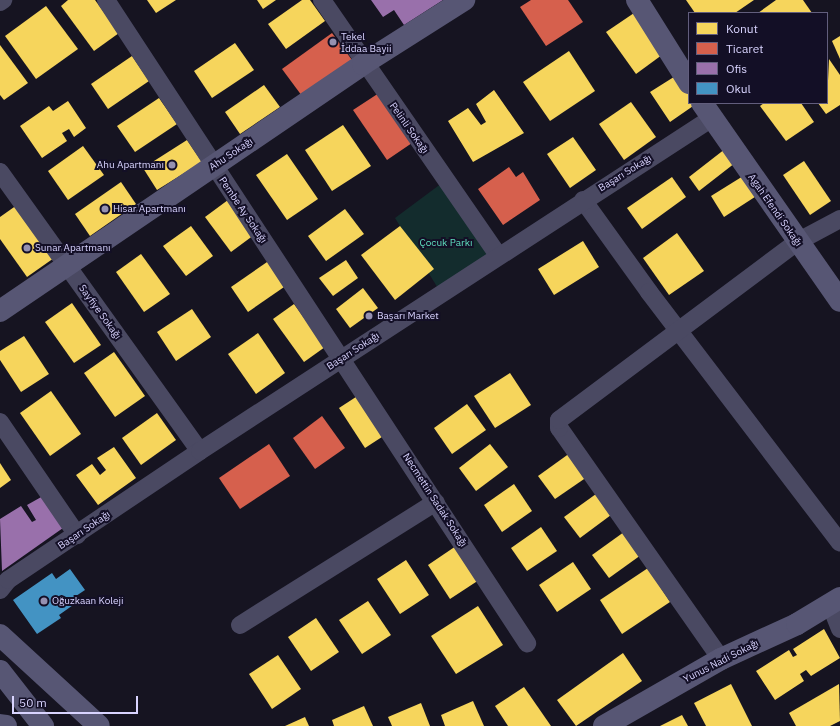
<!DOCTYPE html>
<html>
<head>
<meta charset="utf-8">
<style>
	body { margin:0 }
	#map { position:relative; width:840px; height:726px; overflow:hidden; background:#161421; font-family:"IBM Plex Sans",sans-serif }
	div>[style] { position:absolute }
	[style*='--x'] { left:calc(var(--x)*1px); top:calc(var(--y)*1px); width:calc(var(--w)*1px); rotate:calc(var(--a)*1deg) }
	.green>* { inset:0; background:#132c2d }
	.homes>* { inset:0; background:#f6d55c }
	.shops>* { inset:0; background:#d6604d }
	.offices>* { inset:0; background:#9970ab }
	.schools>* { inset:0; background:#4393c3 }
	.street>* { height:18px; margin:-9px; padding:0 9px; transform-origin:9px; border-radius:9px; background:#4a4962 }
	.secondary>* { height:22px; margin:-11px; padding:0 11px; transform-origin:11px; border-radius:11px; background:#575674 }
	.dots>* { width:11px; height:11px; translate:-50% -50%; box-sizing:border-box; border:2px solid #130f26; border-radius:50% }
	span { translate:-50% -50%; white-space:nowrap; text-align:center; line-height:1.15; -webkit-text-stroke:4px #130f26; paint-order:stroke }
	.poi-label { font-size:10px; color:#d9d4ff }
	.left { translate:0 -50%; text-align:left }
	.right { translate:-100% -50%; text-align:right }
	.street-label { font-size:10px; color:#d9d4ff }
	.park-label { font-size:10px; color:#5fe0c0 }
	.legend { position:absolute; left:688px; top:12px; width:140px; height:92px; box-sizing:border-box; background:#130f26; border:1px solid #625e7d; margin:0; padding:5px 7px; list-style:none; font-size:12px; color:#d9d4ff }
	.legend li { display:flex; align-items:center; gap:8px; height:20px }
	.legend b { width:20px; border:1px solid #625e7d }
	.scale { position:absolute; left:12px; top:696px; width:126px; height:18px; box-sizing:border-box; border:2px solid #d9d4ff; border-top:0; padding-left:5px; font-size:12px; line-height:14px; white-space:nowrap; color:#d9d4ff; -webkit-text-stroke:3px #130f26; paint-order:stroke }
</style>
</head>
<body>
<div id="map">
	<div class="green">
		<div style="clip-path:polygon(442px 183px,491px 255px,439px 290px,395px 218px)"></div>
	</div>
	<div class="homes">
		<div style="clip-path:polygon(68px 0,95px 0,119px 33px,94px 51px,61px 6px)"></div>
		<div style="clip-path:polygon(147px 0,176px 0,156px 13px)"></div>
		<div style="clip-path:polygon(257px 0,276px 0,263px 9px)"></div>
		<div style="clip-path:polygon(302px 0,310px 0,325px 21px,286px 49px,268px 24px)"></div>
		<div style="clip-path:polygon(686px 0,754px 0,735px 13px,695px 13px)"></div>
		<div style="clip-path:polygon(776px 0,803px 0,812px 13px,758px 13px)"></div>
		<div style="clip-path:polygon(46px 6px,78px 49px,36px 79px,5px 36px)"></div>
		<div style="clip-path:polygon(637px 11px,666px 52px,636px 74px,606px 32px)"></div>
		<div style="clip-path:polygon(840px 36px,840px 59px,832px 41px)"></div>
		<div style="clip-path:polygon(235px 43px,254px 70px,212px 98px,194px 71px)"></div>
		<div style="clip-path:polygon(0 45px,28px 83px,4px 100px,0 95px)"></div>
		<div style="clip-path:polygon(569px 51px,595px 91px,550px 121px,523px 82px)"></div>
		<div style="clip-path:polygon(132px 56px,149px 81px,108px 109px,91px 84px)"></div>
		<div style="clip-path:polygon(829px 59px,840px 75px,840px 105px,826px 114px,818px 103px,827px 103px)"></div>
		<div style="clip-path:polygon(677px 75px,689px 93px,689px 103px,696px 104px,670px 122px,650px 92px)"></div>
		<div style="clip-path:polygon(264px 85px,280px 107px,240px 134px,225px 112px)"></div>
		<div style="clip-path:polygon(494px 90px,524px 133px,473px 162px,448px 121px,468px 108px,481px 125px,486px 122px,476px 104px)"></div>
		<div style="clip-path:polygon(159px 98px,177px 124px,135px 152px,117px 126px)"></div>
		<div style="clip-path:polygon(68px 101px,86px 128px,74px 137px,69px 129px,62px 133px,67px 141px,42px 158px,20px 126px,49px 106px,53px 111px)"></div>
		<div style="clip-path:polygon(631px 102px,656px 137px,624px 160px,599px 124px)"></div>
		<div style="clip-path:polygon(764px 103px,801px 103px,814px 122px,786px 141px,760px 106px)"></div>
		<div style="clip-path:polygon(343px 125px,371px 166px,332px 191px,305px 150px)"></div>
		<div style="clip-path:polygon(573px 137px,596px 170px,570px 188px,547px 154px)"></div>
		<div style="clip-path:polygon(187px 140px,202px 162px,157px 190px,143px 168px)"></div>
		<div style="clip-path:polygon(83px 146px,104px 175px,68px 200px,48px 171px)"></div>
		<div style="clip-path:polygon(725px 149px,735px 163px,699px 191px,689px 177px)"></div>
		<div style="clip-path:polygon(287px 154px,318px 199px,287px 220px,256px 175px)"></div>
		<div style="clip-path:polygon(804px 161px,831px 201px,810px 215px,783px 175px)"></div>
		<div style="clip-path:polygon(748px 173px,761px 193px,724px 217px,711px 196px)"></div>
		<div style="clip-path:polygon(672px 177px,686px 197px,642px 229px,627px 208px)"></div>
		<div style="clip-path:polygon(121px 182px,136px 204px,90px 236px,75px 214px)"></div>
		<div style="clip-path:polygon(228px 200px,254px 235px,231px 252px,205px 217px)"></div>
		<div style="clip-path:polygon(17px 205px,54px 258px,27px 277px,0 239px,0 217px)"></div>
		<div style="clip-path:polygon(345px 209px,364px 234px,326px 261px,308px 236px)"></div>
		<div style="clip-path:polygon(191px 226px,213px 256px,186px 276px,163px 246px)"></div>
		<div style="clip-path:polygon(400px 226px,434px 269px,395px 300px,361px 255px)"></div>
		<div style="clip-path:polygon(677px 233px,704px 271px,669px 295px,643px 258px)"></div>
		<div style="clip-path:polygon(583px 241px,599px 267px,554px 295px,538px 269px)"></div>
		<div style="clip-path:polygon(141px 254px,170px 294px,144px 312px,116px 272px)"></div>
		<div style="clip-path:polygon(270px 260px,287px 285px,248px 312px,231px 287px)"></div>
		<div style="clip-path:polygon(346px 260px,358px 278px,333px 296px,319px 278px)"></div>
		<div style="clip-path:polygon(363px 288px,378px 308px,350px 328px,336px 309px)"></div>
		<div style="clip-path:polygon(72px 303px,101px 345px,74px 363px,45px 322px)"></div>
		<div style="clip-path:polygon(294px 304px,325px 347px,304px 362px,273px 319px)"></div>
		<div style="clip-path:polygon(192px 309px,211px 337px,176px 361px,157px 332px)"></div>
		<div style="clip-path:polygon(258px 333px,285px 373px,256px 394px,228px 354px)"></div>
		<div style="clip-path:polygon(24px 336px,49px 374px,21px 392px,0 360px,0 351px)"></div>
		<div style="clip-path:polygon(114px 352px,145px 396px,115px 417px,84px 373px)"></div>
		<div style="clip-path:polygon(510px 373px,531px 405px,495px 428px,474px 396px)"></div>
		<div style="clip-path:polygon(51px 391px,81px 434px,50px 456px,20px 413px)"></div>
		<div style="clip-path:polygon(359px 395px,385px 435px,365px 448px,339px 408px)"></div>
		<div style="clip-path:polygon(467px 404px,486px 430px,452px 454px,434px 428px)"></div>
		<div style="clip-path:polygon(157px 413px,176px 440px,141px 465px,122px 438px)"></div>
		<div style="clip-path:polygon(490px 444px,508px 467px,476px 491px,459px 468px)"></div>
		<div style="clip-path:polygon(114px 447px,136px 478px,98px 505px,76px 475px,92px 464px,100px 475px,106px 470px,97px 458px)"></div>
		<div style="clip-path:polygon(570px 453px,587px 477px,555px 499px,538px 476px)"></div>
		<div style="clip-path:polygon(0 463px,11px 480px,0 488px)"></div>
		<div style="clip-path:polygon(514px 484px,532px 511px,502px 532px,484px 505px)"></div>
		<div style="clip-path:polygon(596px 494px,611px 515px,580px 538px,564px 517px)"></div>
		<div style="clip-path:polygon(541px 527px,557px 551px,527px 571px,511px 548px)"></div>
		<div style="clip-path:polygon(624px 532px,641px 555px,609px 578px,592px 555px)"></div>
		<div style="clip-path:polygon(456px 546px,479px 580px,450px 599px,428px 565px)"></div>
		<div style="clip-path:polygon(406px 560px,429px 595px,400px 614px,377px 579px)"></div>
		<div style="clip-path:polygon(573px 562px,591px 589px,557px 612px,539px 585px)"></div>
		<div style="clip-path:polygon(648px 568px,670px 602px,622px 634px,600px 600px)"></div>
		<div style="clip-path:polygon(368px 601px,391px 635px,362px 654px,339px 620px)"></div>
		<div style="clip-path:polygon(478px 606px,503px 645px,456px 674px,431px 636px)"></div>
		<div style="clip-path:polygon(316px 618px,339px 652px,311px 671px,288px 637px)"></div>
		<div style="clip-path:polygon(824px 629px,840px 658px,811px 676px,806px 670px,800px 674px,804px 681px,775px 700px,756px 671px,789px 650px,793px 657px,797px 655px,793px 649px)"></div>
		<div style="clip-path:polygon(623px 653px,642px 681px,576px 726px,557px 700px)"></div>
		<div style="clip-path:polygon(278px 655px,301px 689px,272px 709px,249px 674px)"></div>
		<div style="clip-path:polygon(731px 684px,752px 726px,706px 726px,694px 703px)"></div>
		<div style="clip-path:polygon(839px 684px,840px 721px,830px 726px,796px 726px,789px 713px)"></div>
		<div style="clip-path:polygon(524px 687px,551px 726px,508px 726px,495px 706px)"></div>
		<div style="clip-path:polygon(473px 701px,484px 726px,445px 726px,441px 715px)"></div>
		<div style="clip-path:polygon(421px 703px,430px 726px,392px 726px,388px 717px)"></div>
		<div style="clip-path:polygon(364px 706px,373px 726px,334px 726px,332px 720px)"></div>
		<div style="clip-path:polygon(682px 715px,688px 726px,660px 726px)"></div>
		<div style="clip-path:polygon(305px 717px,309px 726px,285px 726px)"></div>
	</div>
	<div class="shops">
		<div style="clip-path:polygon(531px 0,568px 0,583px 22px,546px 46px,520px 7px)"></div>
		<div style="clip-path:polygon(332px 33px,352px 60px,302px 96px,282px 69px)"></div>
		<div style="clip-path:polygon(379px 93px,412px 143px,387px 160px,353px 110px)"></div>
		<div style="clip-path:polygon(509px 167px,516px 177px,523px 172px,540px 200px,503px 225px,478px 189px)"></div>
		<div style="clip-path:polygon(322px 416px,345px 448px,315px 469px,293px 438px)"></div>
		<div style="clip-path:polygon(269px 444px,290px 476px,240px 509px,219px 478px)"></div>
	</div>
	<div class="offices">
		<div style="clip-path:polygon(371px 0,443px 0,404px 25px,394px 10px,383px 17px)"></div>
		<div style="clip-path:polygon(43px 496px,63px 528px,2px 571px,0 519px,21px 506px,32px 522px,36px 520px,27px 505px)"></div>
	</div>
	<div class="schools">
		<div style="clip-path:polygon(70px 569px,85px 590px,73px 598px,76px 603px,59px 615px,61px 618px,37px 634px,13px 600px,52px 573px,56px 579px)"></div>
	</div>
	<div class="street">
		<div style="--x:106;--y:0;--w:769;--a:56.79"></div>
		<div style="--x:322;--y:0;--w:310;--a:55.4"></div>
		<div style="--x:0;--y:2;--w:4;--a:-34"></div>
		<div style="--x:0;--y:172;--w:343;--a:54.4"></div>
		<div style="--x:583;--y:200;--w:113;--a:54.3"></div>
		<div style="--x:649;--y:292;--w:315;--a:52.7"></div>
		<div style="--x:0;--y:422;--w:137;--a:55.7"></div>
		<div style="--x:0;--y:590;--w:13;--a:-51"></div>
		<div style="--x:8;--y:580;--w:231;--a:-33.9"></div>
		<div style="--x:200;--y:451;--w:611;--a:-33.04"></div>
		<div style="--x:830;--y:604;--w:27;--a:68"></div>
		<div style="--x:240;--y:625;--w:231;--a:-32.1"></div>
		<div style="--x:721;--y:659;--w:282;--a:-125"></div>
		<div style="--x:559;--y:428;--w:8;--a:-90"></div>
		<div style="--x:559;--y:420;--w:297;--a:-36.8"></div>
		<div style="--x:797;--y:242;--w:49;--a:-28.1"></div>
	</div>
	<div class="secondary">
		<div style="--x:637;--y:0;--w:98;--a:57.9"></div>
		<div style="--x:702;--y:103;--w:241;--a:55.1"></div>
		<div style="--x:0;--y:311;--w:439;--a:-34.2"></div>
		<div style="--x:363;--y:64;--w:120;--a:-32.4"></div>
		<div style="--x:0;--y:635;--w:134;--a:42.6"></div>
		<div style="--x:0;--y:671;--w:70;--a:52"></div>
		<div style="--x:0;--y:725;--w:6;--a:9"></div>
		<div style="--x:604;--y:726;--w:135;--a:-29.8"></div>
		<div style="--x:721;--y:659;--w:84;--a:-24.7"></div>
		<div style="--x:797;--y:624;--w:50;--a:-31.2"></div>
	</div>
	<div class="dots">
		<div style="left:333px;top:42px;background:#9591b1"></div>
		<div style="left:172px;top:165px;background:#9591b1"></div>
		<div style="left:105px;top:209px;background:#9591b1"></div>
		<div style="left:27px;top:248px;background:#9591b1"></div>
		<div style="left:369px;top:316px;background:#9591b1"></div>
		<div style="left:44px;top:601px;background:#9591b1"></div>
	</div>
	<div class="poi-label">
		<span class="left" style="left:341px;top:42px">Tekel<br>İddaa Bayii</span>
		<span class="right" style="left:164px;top:165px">Ahu Apartmanı</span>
		<span class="left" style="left:113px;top:209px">Hisar Apartmanı</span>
		<span class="left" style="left:35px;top:248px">Sunar Apartmanı</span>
		<span class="left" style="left:377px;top:316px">Başarı Market</span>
		<span class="left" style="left:52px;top:601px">Oğuzkaan Koleji</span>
	</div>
	<div class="street-label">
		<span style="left:409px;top:128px;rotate:55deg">Pelinli Sokağı</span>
		<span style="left:231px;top:154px;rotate:-34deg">Ahu Sokağı</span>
		<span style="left:625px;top:173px;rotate:-32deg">Başarı Sokağı</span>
		<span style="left:243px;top:210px;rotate:56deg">Pembe Ay Sokağı</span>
		<span style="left:775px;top:210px;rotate:55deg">Agah Efendi Sokağı</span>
		<span style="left:100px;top:312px;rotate:54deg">Sayfiye Sokağı</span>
		<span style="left:353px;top:351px;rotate:-33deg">Başarı Sokağı</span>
		<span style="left:435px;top:500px;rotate:57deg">Necmettin Sadak Sokağı</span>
		<span style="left:84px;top:530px;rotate:-34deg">Başarı Sokağı</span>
		<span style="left:721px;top:661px;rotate:-27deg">Yunus Nadi Sokağı</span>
	</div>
	<div class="park-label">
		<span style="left:446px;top:243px">Çocuk Parkı</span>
	</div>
	<ul class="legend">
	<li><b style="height:11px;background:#f6d55c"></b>Konut</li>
	<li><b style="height:11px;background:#d6604d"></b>Ticaret</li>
	<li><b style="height:11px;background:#9970ab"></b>Ofis</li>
	<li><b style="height:11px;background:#4393c3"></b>Okul</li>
	</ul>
	<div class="scale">50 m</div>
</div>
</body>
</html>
